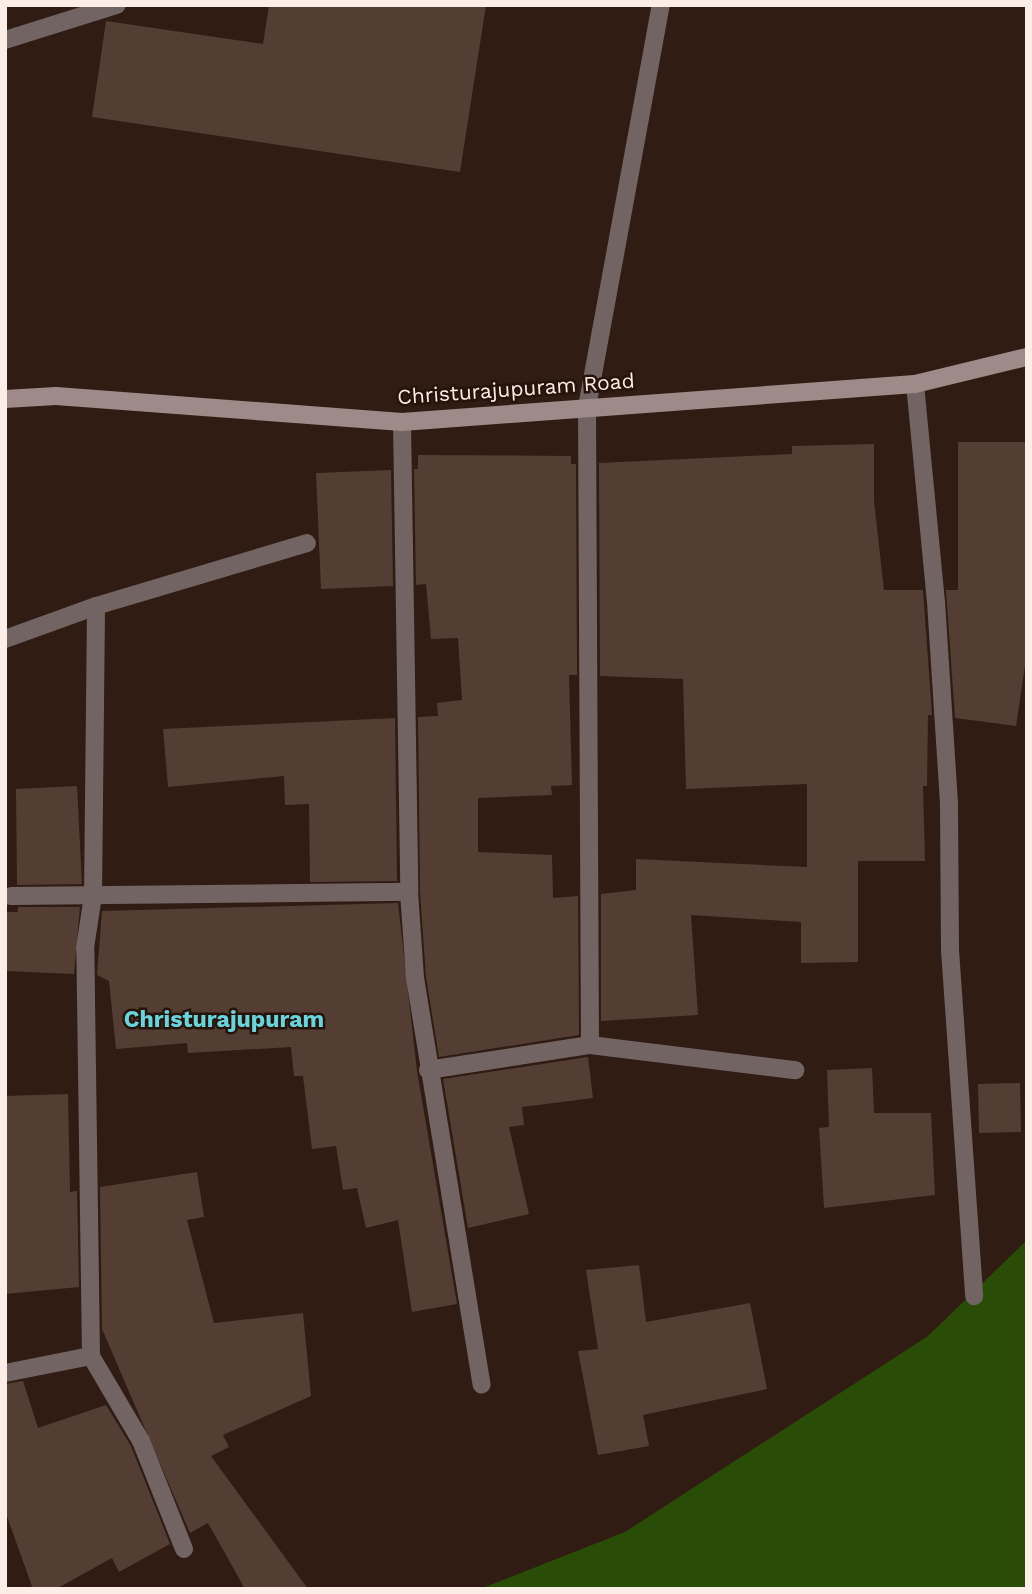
<!DOCTYPE html>
<html>
<head>
<meta charset="utf-8">
<style>
	body { margin:0 }
	#map { position:relative; width:1032px; height:1594px; overflow:hidden; background:#301c13; font-family:"Work Sans",sans-serif }
	div>[style] { position:absolute }
	[style*='--x'] { left:calc(var(--x)*1px); top:calc(var(--y)*1px); width:calc(var(--w)*1px); rotate:calc(var(--a)*1deg) }
	.green>* { inset:0; background:#294d06 }
	.building>* { inset:0; background:#543e33 }
	.street>* { height:18px; margin:-9px; padding:0 9px; transform-origin:9px; border-radius:9px; background:#716463 }
	.secondary>* { height:18px; margin:-9px; padding:0 9px; transform-origin:9px; border-radius:9px; background:#9e8a88 }
	span { translate:-50% -50%; white-space:nowrap; text-align:center; line-height:1.15; -webkit-text-stroke:5px #26130a; paint-order:stroke }
	.street-label { font-size:21px; color:#fcede7 }
	.neighbourhood-label { font-size:23px; color:#68d4db; font-weight:700 }
	.frame { position:absolute; inset:0; border:7px solid #fcede7; pointer-events:none }
</style>
</head>
<body>
<div id="map">
	<div class="green">
		<div style="clip-path:polygon(1027px 1240px,1027px 1589px,480px 1589px,625px 1532px,928px 1336px)"></div>
	</div>
	<div class="building">
		<div style="clip-path:polygon(269px 5px,486px 5px,460px 172px,92px 117px,106px 21px,263px 44px)"></div>
		<div style="clip-path:polygon(958px 442px,1027px 442px,1025px 666px,1016px 726px,955px 718px,946px 590px,958px 590px)"></div>
		<div style="clip-path:polygon(874px 444px,874px 501px,884px 590px,923px 590px,932px 715px,928px 715px,927px 786px,923px 786px,925px 861px,858px 861px,858px 962px,801px 963px,801px 922px,691px 915px,698px 1015px,601px 1021px,601px 894px,636px 890px,636px 859px,807px 867px,807px 784px,686px 789px,683px 679px,600px 676px,599px 463px,792px 454px,792px 446px)"></div>
		<div style="clip-path:polygon(418px 455px,571px 456px,571px 464px,576px 464px,577px 675px,569px 675px,572px 785px,551px 786px,552px 795px,478px 798px,478px 852px,552px 855px,553px 898px,578px 896px,579px 1035px,439px 1057px,426px 977px,420px 892px,418px 717px,438px 716px,437px 703px,462px 700px,458px 638px,431px 639px,426px 584px,416px 585px,414px 469px,418px 469px)"></div>
		<div style="clip-path:polygon(391px 470px,393px 586px,321px 589px,316px 473px)"></div>
		<div style="clip-path:polygon(395px 718px,397px 881px,310px 882px,309px 804px,285px 805px,284px 776px,168px 787px,163px 729px)"></div>
		<div style="clip-path:polygon(77px 786px,82px 884px,17px 885px,16px 789px)"></div>
		<div style="clip-path:polygon(398px 903px,417px 1071px,457px 1304px,412px 1312px,398px 1220px,366px 1228px,357px 1188px,343px 1190px,336px 1146px,312px 1149px,303px 1076px,294px 1076px,291px 1047px,188px 1053px,187px 1043px,116px 1049px,109px 981px,97px 975px,102px 911px)"></div>
		<div style="clip-path:polygon(18px 907px,80px 907px,74px 974px,5px 971px,5px 912px,18px 912px)"></div>
		<div style="clip-path:polygon(588px 1057px,593px 1098px,522px 1107px,524px 1125px,509px 1127px,529px 1214px,468px 1228px,443px 1079px)"></div>
		<div style="clip-path:polygon(872px 1068px,874px 1113px,931px 1113px,935px 1195px,824px 1208px,819px 1128px,829px 1127px,827px 1070px)"></div>
		<div style="clip-path:polygon(1020px 1083px,1021px 1132px,979px 1133px,978px 1084px)"></div>
		<div style="clip-path:polygon(68px 1094px,70px 1192px,77px 1191px,79px 1287px,5px 1294px,5px 1096px)"></div>
		<div style="clip-path:polygon(197px 1172px,204px 1217px,187px 1220px,214px 1323px,303px 1313px,311px 1396px,223px 1435px,229px 1447px,211px 1456px,308px 1589px,245px 1589px,208px 1523px,190px 1533px,102px 1329px,100px 1187px)"></div>
		<div style="clip-path:polygon(639px 1265px,646px 1322px,750px 1303px,767px 1389px,643px 1415px,649px 1446px,598px 1455px,578px 1351px,598px 1349px,586px 1270px)"></div>
		<div style="clip-path:polygon(23px 1381px,38px 1428px,106px 1405px,131px 1446px,170px 1544px,119px 1572px,112px 1558px,56px 1589px,33px 1589px,5px 1511px,5px 1384px)"></div>
	</div>
	<div class="street">
		<div style="--x:5;--y:40;--w:117;--a:-17.4"></div>
		<div style="--x:915;--y:384;--w:219;--a:84.5"></div>
		<div style="--x:936;--y:602;--w:203;--a:86.3"></div>
		<div style="--x:949;--y:805;--w:145;--a:89.6"></div>
		<div style="--x:950;--y:950;--w:347;--a:86"></div>
		<div style="--x:402;--y:422;--w:470;--a:89.1"></div>
		<div style="--x:409;--y:892;--w:86;--a:86"></div>
		<div style="--x:415;--y:978;--w:412;--a:80.7"></div>
		<div style="--x:5;--y:639;--w:97;--a:-19.9"></div>
		<div style="--x:11;--y:896;--w:398;--a:-0.6"></div>
		<div style="--x:590;--y:1045;--w:638;--a:-90.27"></div>
		<div style="--x:587;--y:407;--w:409;--a:-79.6"></div>
		<div style="--x:428;--y:1070;--w:164;--a:-8.8"></div>
		<div style="--x:590;--y:1045;--w:207;--a:7"></div>
		<div style="--x:5;--y:1373;--w:88;--a:-11.2"></div>
		<div style="--x:184;--y:1549;--w:116;--a:-111.7"></div>
		<div style="--x:141;--y:1441;--w:99;--a:-120.5"></div>
		<div style="--x:91;--y:1356;--w:408;--a:-90.8"></div>
		<div style="--x:85;--y:948;--w:53;--a:-81.3"></div>
		<div style="--x:93;--y:896;--w:290;--a:-89.4"></div>
		<div style="--x:96;--y:606;--w:220;--a:-16.6"></div>
	</div>
	<div class="secondary">
		<div style="--x:5;--y:399;--w:51;--a:-3.4"></div>
		<div style="--x:56;--y:396;--w:347;--a:4.3"></div>
		<div style="--x:402;--y:422;--w:514;--a:-4.24"></div>
		<div style="--x:915;--y:384;--w:115;--a:-13.6"></div>
	</div>
	<div class="street-label">
		<span style="left:516px;top:389px;rotate:-4deg">Christurajupuram Road</span>
	</div>
	<div class="neighbourhood-label">
		<span style="left:224px;top:1020px">Christurajupuram</span>
	</div>
	<div class="frame"></div>
</div>
</body>
</html>
